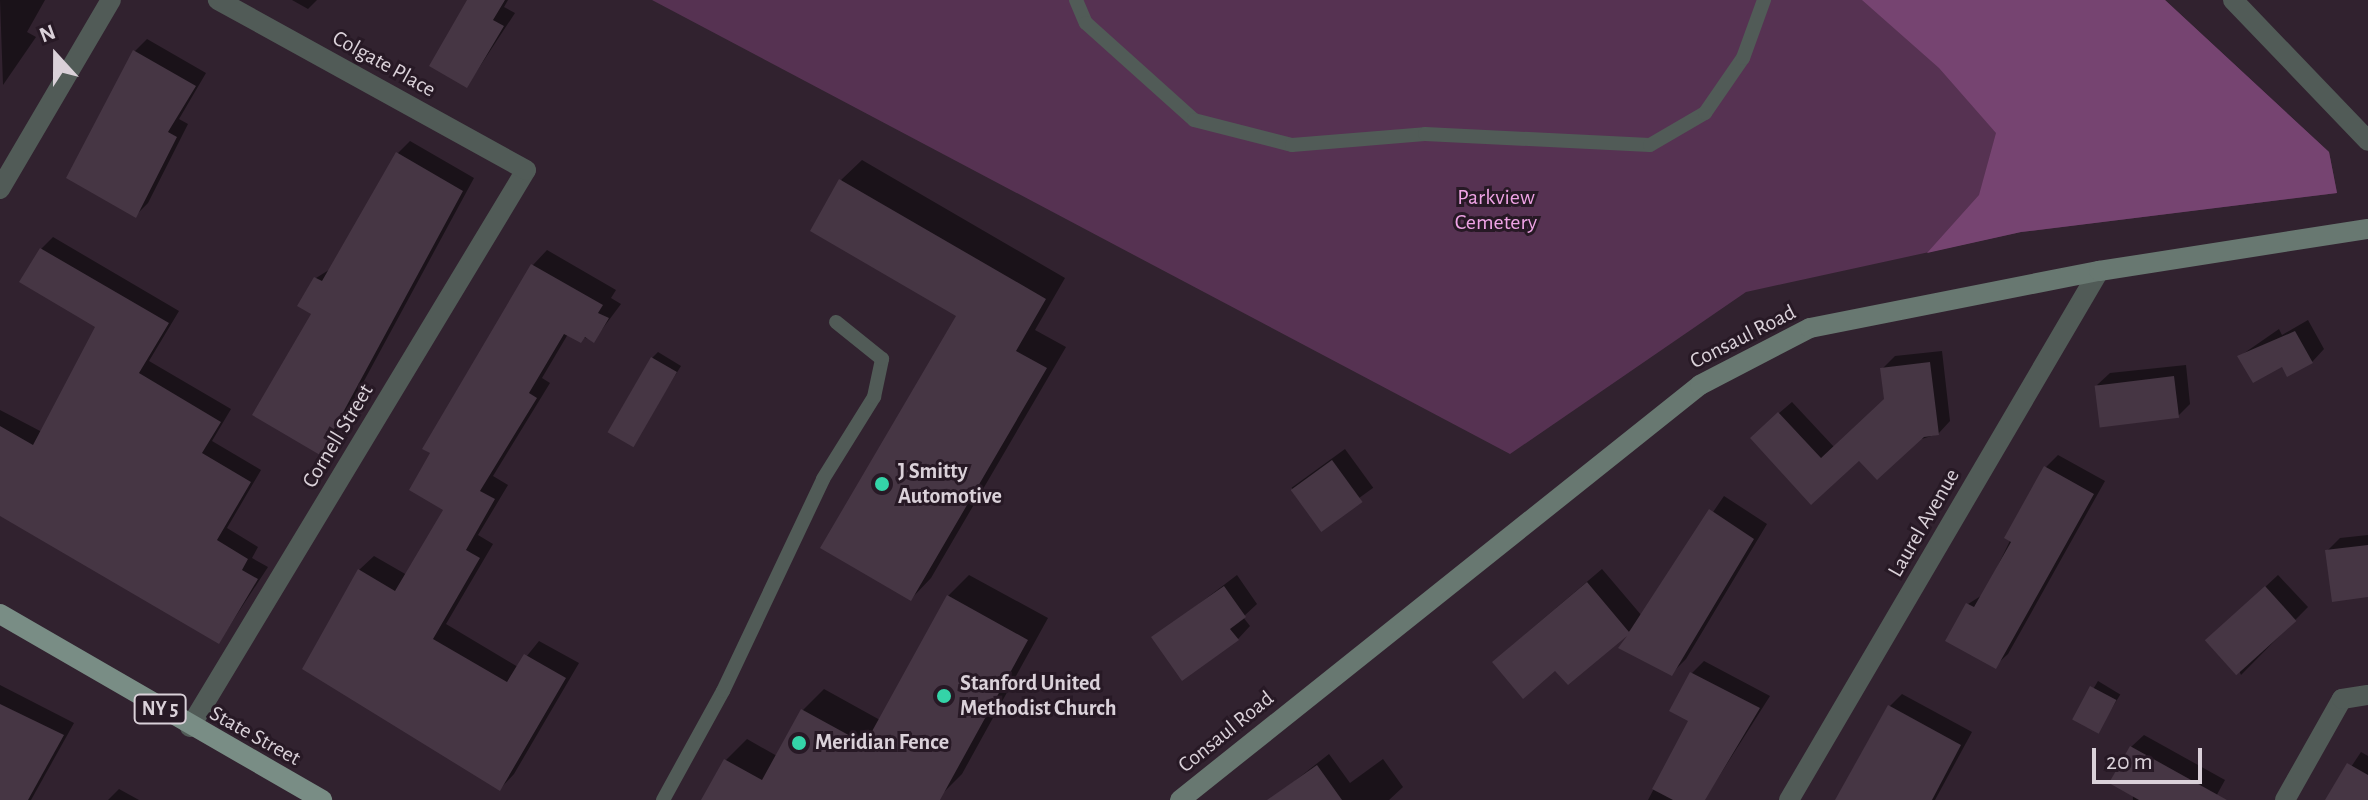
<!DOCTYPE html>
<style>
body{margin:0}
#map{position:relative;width:2368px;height:800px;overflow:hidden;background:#31222f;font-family:"Alegreya Sans",sans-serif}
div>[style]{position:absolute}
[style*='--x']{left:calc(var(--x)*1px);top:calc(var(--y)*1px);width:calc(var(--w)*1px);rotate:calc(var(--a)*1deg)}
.green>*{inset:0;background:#563252}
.forest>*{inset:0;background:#764471}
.shadow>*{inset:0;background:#0007;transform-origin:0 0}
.building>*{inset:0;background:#463644;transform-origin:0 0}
.lane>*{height:14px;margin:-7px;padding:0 7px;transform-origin:7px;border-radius:7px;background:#515b57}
.street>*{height:20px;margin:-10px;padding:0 10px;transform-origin:10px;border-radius:10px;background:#515b57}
.secondary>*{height:20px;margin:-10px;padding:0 10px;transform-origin:10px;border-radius:10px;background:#687871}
.primary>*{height:20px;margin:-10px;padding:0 10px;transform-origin:10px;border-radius:10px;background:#798d85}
.dots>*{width:22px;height:22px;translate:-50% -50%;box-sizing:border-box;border:4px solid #271925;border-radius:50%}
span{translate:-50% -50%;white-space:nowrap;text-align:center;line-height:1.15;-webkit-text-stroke:6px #271925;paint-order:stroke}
.shield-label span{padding:2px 6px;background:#271925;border:2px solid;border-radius:6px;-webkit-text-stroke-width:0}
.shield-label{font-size:20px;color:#dad1d9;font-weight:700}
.street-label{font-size:22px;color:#dad1d9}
.park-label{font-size:22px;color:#efa3e5}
.poi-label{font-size:22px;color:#dad1d9;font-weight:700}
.left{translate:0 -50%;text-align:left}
.north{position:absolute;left:16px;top:16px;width:80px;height:80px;-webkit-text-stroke:6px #271925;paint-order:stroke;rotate:339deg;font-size:22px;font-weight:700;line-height:32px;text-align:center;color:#dad1d9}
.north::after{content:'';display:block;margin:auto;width:28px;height:36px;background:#dad1d9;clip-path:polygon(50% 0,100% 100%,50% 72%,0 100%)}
.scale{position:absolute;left:2092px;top:748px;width:110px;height:36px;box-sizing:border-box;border:4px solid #dad1d9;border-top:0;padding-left:10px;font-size:24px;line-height:28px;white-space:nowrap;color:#dad1d9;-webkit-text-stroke:6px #271925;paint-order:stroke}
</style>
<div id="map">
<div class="green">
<i style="clip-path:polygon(652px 0,2165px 0,2329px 152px,2337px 193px,2021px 232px,1746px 292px,1510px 454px)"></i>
</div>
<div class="forest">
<i style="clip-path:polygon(1862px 0,2165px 0,2329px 152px,2337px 193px,2021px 232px,1927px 253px,1979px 195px,1996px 133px,1939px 68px)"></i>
</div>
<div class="shadow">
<i style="clip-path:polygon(0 0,45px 0,27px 32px,36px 37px,3px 85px)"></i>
<i style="clip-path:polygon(292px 0,317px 0,308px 9px)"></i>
<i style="clip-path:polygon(470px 0,508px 0,504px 7px,515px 13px,467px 86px)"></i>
<i style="clip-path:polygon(147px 39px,206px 73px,179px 119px,188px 124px,148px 203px,135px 216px,69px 177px,135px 51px)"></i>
<i style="clip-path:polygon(410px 141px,474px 178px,332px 440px,320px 452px,314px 313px,300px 305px,316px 278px,332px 268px,398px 153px)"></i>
<i style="clip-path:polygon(862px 160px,1065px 278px,1035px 330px,1066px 347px,931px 578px,911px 599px,959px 315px,841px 180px)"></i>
<i style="clip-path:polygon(53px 237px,179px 311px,149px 361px,231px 409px,212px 441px,261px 470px,227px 528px,258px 547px,252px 558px,268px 567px,219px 642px,0 515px,0 410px,42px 432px,98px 326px,41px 249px)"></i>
<i style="clip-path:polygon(547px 250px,616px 290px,611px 298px,621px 304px,594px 340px,568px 334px,542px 378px,550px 383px,493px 476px,508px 485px,478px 535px,493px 544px,446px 624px,518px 667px,539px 641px,579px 663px,514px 774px,500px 789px,359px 570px,374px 556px,407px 575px,446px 509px,433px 453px,425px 448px,533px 265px)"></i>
<i style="clip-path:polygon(2308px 320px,2324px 349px,2312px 362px,2282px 364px,2240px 356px,2279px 329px,2282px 335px)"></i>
<i style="clip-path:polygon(1942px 351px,1950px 421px,1938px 434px,1859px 458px,1811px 502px,1765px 425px,1792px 402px,1834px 447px,1886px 399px,1882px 369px,1895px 356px)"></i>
<i style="clip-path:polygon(658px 352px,681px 366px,632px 444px,652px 358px)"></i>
<i style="clip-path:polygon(2186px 365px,2190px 404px,2178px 416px,2097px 385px,2110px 373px)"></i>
<i style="left:1345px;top:449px;width:48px;height:66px;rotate:54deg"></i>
<i style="clip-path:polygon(2058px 455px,2105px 481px,2008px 654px,1995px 666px,1968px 604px,1984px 594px,2046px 467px)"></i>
<i style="clip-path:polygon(1724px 496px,1767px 524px,1686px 659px,1671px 674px,1633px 628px,1568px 683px,1556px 668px,1509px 648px,1602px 569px,1642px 616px)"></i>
<i style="clip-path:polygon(2368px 535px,2368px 595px,2327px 551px,2340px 538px)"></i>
<i style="clip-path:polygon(969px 575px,1048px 618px,962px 774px,941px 795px,933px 800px,704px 800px,726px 760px,747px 739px,777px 756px,803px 710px,824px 689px,880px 720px,948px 596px)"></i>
<i style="clip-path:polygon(1237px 575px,1257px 604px,1243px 617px,1250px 626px,1238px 639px,1154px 638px)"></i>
<i style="clip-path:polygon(2278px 575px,2308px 607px,2241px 675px,2221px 628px)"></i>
<i style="clip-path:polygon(1704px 661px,1770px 696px,1704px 800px,1648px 800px,1690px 720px,1692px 673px)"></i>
<i style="left:2098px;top:681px;width:26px;height:44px;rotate:31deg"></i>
<i style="clip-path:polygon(0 685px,74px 723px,31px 800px,0 800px)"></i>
<i style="clip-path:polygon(1902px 694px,1972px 732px,1935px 800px,1837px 800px,1890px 706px)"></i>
<i style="clip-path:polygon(2144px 735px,2225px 780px,2214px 800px,2133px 800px,2131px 747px)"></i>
<i style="clip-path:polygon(2361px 752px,2368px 756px,2368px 800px,2329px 800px)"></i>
<i style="clip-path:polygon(1329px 754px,1350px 783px,1383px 759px,1403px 787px,1389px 800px,1288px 800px,1282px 791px)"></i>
<i style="clip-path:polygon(119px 789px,139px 800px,108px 800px)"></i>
</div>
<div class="building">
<i style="clip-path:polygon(467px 0,505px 0,493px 20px,504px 26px,467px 88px,429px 66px)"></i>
<i style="clip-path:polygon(133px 50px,196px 86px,168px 132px,177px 137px,136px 218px,66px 178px)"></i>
<i style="clip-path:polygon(396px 152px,463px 191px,320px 455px,252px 415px,311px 314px,297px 306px,314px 277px,322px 281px)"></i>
<i style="clip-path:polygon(839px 179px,1046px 299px,1016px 351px,1047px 368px,911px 601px,820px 548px,956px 316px,810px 231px)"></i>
<i style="clip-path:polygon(40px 248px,169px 323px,139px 373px,221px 422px,202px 453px,251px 482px,217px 540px,248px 559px,242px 570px,258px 579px,219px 644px,0 516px,0 426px,33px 445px,95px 327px,19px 282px)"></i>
<i style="clip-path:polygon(531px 264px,603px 305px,598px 313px,609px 318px,594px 343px,585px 337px,581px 343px,564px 334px,529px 393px,537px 398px,480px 491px,495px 499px,466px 550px,480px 558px,433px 639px,507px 682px,524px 654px,566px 678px,500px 791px,302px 669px,358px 569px,395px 591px,443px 510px,409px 490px,430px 453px,422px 449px)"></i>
<i style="clip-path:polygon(2295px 331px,2313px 363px,2287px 377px,2282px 367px,2253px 383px,2237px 356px)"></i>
<i style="left:651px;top:357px;width:30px;height:87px;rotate:30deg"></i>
<i style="clip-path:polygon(1930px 362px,1939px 435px,1924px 437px,1877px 480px,1859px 461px,1811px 505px,1750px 438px,1778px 412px,1821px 458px,1884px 399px,1880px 368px)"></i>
<i style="left:2174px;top:376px;width:42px;height:80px;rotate:83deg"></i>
<i style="left:1332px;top:460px;width:52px;height:51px;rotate:54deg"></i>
<i style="clip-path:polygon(2044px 466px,2094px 494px,1996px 669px,1945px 641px,1966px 603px,1974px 607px,2011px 542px,2004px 538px)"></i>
<i style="clip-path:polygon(1709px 509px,1754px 539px,1672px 676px,1618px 648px,1627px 636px,1568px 685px,1555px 671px,1523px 699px,1492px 662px,1587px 582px,1629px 632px)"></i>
<i style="clip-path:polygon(2368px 545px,2368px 597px,2332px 602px,2325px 550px)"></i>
<i style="clip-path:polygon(1224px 586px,1246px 617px,1230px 629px,1239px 640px,1182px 681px,1151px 637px)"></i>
<i style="left:2265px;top:586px;width:47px;height:81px;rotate:48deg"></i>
<i style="clip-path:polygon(947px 595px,1028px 640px,940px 800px,701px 800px,724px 759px,762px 780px,801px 709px,865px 744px)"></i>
<i style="clip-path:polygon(1690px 672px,1760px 708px,1705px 800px,1673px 800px,1652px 789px,1688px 721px,1669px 711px)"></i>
<i style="left:2090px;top:686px;width:30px;height:38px;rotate:28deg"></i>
<i style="clip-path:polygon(0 704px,64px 735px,28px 800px,0 800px)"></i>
<i style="clip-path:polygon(1888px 705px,1961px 745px,1932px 800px,1835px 800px)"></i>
<i style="clip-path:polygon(2130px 746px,2227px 800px,2139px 800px,2109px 783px)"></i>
<i style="clip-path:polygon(2347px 763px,2368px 775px,2368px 800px,2325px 800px)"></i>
<i style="clip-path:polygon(1317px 765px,1342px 800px,1267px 800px)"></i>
</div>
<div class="lane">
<i style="--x:1076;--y:0;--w:25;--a:67"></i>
<i style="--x:1086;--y:23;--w:145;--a:41.9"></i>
<i style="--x:1194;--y:120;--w:101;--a:14.3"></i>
<i style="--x:1292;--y:145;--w:133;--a:-4.7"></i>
<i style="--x:1425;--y:134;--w:225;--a:2.8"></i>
<i style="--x:1650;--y:145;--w:64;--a:-30.2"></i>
<i style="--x:1705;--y:113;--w:67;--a:-55.4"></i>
<i style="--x:1743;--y:58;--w:62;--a:-70.1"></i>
<i style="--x:663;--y:800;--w:124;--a:-61.2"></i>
<i style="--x:723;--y:691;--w:234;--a:-64.7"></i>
<i style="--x:823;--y:479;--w:97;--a:-58.1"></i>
<i style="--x:874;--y:397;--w:39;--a:-78"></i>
<i style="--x:882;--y:359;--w:59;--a:-141.2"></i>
</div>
<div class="street">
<i style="--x:2233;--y:0;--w:195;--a:46.2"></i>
<i style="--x:0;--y:189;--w:219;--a:-59.6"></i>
<i style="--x:190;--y:727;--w:650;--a:-58.9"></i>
<i style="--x:526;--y:170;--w:352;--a:-151.1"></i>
<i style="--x:1789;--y:800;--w:613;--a:-59.63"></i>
<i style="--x:2285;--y:800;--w:116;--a:-60.6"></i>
<i style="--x:2342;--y:699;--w:26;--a:-9"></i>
</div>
<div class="secondary">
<i style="--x:1180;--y:800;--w:665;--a:-38.59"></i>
<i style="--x:1700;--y:385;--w:124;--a:-27.4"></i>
<i style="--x:1810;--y:328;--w:295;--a:-11.2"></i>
<i style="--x:2099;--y:271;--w:272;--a:-8.9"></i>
</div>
<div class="primary">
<i style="--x:0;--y:614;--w:372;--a:30"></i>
</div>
<div class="dots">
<i style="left:882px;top:484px;background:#34d4a8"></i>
<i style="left:944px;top:696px;background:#34d4a8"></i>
<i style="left:799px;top:743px;background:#34d4a8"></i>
</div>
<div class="shield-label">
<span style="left:160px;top:709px">NY 5</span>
</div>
<div class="street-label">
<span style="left:384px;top:64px;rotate:29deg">Colgate Place</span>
<span style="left:1743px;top:337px;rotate:-27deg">Consaul Road</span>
<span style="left:338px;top:436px;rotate:-59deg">Cornell Street</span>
<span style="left:1924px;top:523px;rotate:-60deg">Laurel Avenue</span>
<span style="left:1226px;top:732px;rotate:-39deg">Consaul Road</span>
<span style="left:255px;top:736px;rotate:29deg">State Street</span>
</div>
<div class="park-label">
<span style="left:1496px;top:210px">Parkview<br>Cemetery</span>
</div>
<div class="poi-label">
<span class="left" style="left:898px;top:484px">J Smitty<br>Automotive</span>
<span class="left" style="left:960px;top:696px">Stanford United<br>Methodist Church</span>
<span class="left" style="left:815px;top:743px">Meridian Fence</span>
</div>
<div class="north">N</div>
<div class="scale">20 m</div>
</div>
